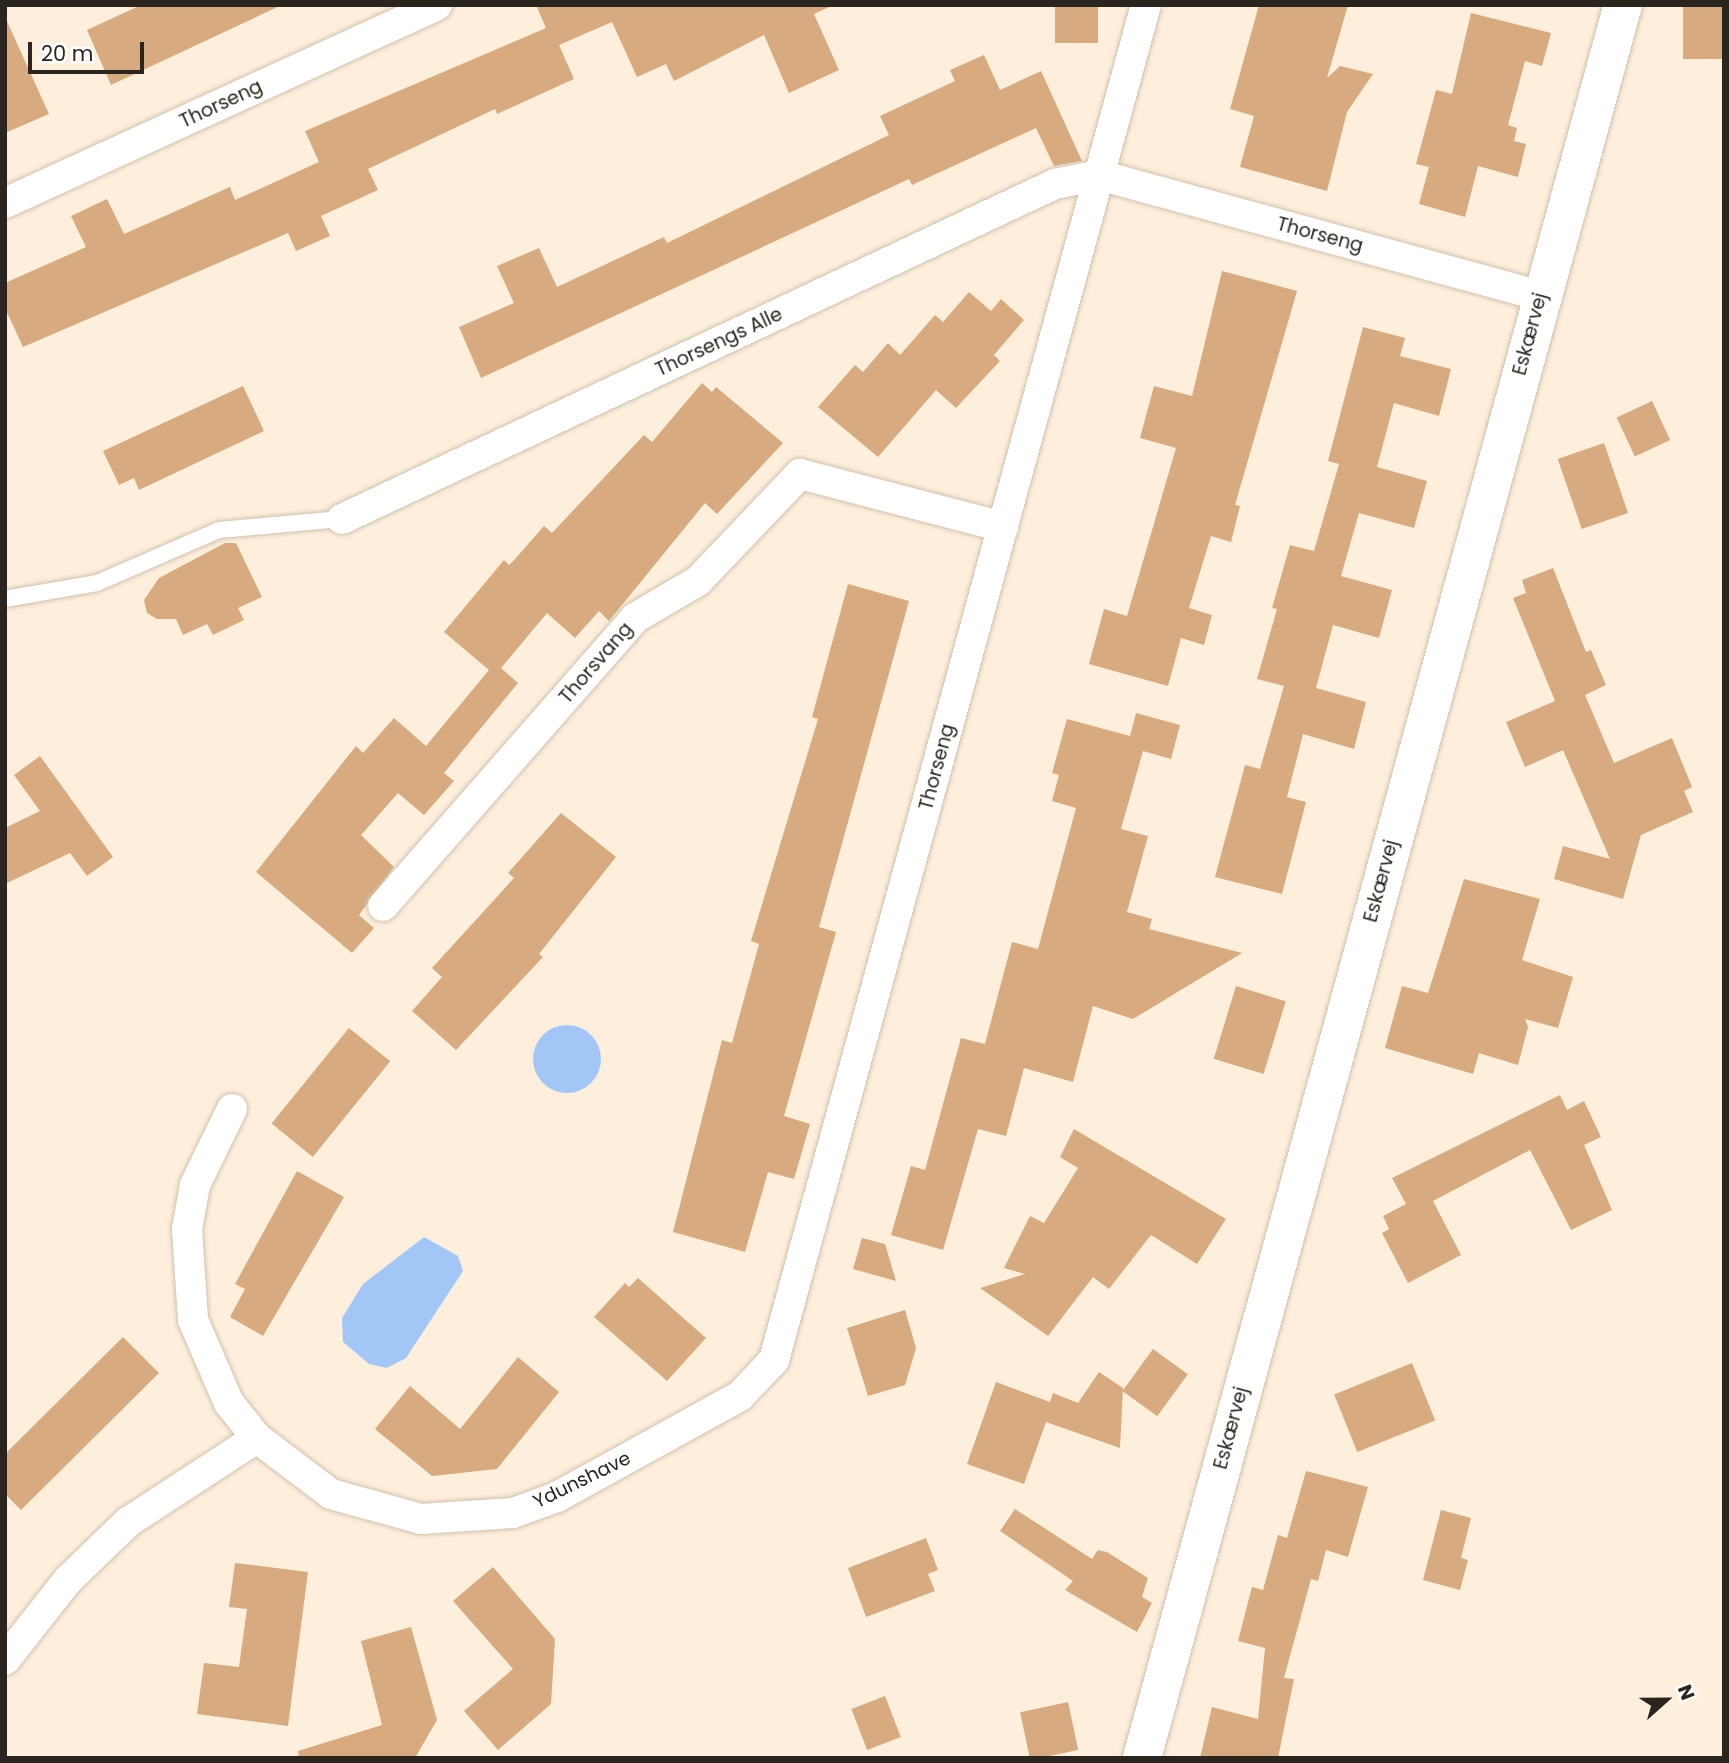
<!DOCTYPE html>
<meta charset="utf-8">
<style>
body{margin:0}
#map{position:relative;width:1729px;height:1763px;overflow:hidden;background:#feefdc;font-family:Poppins,sans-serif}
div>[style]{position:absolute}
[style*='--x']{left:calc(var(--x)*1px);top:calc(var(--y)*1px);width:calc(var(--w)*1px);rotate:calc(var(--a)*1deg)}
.water>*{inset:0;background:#a2c7f6}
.round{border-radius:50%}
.building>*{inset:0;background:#d7aa7f;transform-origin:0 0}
.roads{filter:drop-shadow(0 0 2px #d1c2af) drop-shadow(0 0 2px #d1c2af)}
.service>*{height:16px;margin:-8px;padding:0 8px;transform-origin:8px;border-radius:8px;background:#fff}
.minor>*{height:30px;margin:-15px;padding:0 15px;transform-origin:15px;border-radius:15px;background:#fff}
.tertiary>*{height:38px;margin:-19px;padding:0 19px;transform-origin:19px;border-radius:19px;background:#fff}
span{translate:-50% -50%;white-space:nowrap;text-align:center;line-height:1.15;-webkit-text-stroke:6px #fff;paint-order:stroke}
.street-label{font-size:19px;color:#2a251e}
.frame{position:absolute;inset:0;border:7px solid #2a251e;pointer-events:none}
.north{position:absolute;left:1631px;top:1665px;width:70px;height:70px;-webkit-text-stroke:5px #fff;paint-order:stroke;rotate:69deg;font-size:19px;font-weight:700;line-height:28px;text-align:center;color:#2a251e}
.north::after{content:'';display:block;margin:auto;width:24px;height:32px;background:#2a251e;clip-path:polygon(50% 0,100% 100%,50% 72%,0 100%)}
.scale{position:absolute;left:28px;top:42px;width:116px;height:32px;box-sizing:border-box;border:4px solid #2a251e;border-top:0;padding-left:9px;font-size:21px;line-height:24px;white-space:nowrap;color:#2a251e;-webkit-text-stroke:5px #fff;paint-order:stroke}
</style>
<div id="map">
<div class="water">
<i class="round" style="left:533px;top:1025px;width:68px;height:68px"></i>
<i style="clip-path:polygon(424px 1237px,458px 1256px,463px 1271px,406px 1358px,387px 1368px,369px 1364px,343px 1342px,342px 1318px,363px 1284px)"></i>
</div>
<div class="building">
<i style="clip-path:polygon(141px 5px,282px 5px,111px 85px,87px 30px)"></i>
<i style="clip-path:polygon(536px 5px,834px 5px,814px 14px,839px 70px,789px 93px,764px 35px,674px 81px,666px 64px,637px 77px,612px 22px,559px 45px,574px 79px,497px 114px,495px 109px,368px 169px,378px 190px,321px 216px,330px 236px,296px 251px,288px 233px,23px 347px,5px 308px,5px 283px,86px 247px,71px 216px,107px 199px,124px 234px,230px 187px,235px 200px,319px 162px,305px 131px,546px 28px)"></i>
<i style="left:1055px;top:5px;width:43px;height:38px"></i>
<i style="clip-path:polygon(1259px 5px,1348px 5px,1327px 78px,1340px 66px,1373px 74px,1347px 112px,1327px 191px,1240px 167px,1254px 116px,1230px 109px)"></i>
<i style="left:1683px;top:5px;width:41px;height:54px"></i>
<i style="clip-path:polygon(1471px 13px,1551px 33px,1542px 66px,1525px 61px,1508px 125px,1517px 128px,1514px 141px,1526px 144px,1518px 177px,1478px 166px,1465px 217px,1419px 204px,1429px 167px,1416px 164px,1436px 90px,1452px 94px)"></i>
<i style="clip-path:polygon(5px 17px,49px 114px,5px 133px)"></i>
<i style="clip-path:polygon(984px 55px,1000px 90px,1041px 71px,1082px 161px,1054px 166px,1036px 128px,912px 185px,909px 179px,481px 378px,459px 327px,514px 303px,497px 266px,539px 248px,557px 287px,664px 237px,667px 243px,889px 135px,880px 116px,955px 81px,950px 70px)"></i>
<i style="clip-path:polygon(1222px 271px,1297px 291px,1235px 505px,1240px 506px,1231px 542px,1211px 536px,1189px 608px,1212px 615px,1204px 645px,1181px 638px,1168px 686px,1089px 664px,1104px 609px,1127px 616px,1176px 448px,1140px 438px,1154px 386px,1192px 396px)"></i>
<i style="clip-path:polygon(969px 292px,991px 311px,1001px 299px,1024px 320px,994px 355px,1000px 361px,956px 408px,936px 390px,878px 457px,818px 407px,855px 365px,863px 372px,888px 343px,900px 355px,935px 315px,943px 322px)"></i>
<i style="clip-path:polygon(1363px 327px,1405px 338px,1400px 356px,1451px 369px,1439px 416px,1394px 403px,1377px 467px,1427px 481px,1414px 528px,1359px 513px,1341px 576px,1392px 590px,1379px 638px,1333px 625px,1316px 688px,1366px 702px,1354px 749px,1303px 734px,1287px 797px,1306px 802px,1282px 894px,1215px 877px,1245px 765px,1260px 769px,1284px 686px,1257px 679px,1277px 609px,1272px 608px,1290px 545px,1314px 551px,1339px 464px,1328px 461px)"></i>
<i style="clip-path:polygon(702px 383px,712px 392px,716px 387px,783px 443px,717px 514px,705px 503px,609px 621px,599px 611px,575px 638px,547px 613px,501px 668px,518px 683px,444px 773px,454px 781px,424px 815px,398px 793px,361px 835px,394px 867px,359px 915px,374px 928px,352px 953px,256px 872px,356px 746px,363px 753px,394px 718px,426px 746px,489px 670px,444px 632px,504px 560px,509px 565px,515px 559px,544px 526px,552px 533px,644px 435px,652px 442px)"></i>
<i style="clip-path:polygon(243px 386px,264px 431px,139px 490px,134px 478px,119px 485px,103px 451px)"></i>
<i style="left:1652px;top:401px;width:43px;height:39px;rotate:65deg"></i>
<i style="left:1604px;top:443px;width:74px;height:49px;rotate:71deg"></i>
<i style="clip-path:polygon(225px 543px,236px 543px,262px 597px,238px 608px,244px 620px,213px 635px,207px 624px,183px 635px,176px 619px,157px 619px,147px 613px,144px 600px,159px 578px)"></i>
<i style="clip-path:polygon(1553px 568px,1586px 652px,1591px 650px,1606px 685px,1585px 695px,1614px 763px,1672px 738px,1692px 787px,1684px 791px,1693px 812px,1641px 835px,1623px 899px,1554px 879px,1563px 846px,1610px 859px,1563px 750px,1525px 767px,1506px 722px,1555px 701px,1513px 598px,1526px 593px,1522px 580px)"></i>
<i style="clip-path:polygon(848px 584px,909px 601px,819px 927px,836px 932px,784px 1116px,810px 1124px,794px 1179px,768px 1172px,745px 1252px,673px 1232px,722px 1040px,732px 1043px,759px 944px,751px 941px,818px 719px,812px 717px)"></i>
<i style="clip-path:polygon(1136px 713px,1180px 725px,1171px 759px,1143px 751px,1121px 829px,1148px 836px,1127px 912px,1152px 919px,1149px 929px,1242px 953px,1133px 1019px,1093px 1006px,1073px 1082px,1024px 1068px,1006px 1136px,978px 1129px,943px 1250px,891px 1235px,911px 1166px,925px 1170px,961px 1038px,985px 1044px,1012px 942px,1038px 949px,1076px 808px,1052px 801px,1059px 775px,1052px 773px,1067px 719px,1130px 736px)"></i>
<i style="clip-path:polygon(40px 756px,113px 857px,87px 876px,70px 853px,5px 884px,5px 828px,40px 811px,14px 775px)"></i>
<i style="clip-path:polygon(561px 813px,616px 857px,539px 954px,543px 957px,456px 1050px,412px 1011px,442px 977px,432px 968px,514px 878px,508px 873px)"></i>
<i style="clip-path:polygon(1464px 879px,1540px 899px,1522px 960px,1573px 977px,1558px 1028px,1525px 1019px,1528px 1027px,1518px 1065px,1479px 1053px,1473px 1074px,1385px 1048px,1402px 986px,1428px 993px)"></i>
<i style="left:1236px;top:986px;width:52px;height:76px;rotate:17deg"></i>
<i style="left:349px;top:1028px;width:53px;height:123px;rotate:39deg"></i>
<i style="clip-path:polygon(1560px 1095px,1567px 1110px,1584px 1101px,1601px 1137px,1584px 1145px,1612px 1210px,1571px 1230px,1530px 1150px,1433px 1201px,1461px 1255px,1408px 1283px,1382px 1233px,1389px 1229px,1383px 1216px,1406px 1204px,1392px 1178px)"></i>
<i style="clip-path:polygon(1074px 1129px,1226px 1219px,1197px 1264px,1151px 1235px,1109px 1289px,1093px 1277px,1048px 1336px,980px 1288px,1025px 1274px,1004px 1268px,1030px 1216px,1044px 1223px,1078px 1168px,1060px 1157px)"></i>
<i style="clip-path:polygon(297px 1171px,344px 1197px,263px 1336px,230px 1317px,245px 1289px,235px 1284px)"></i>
<i style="clip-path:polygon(862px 1238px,885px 1244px,896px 1281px,853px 1269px)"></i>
<i style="clip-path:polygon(638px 1278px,706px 1338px,667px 1381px,594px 1317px,625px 1283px,629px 1287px)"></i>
<i style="clip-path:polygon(905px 1310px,916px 1348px,905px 1385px,868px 1396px,847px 1328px)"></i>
<i style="clip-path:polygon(123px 1337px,159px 1373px,21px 1510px,5px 1494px,5px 1454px)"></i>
<i style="left:1153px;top:1349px;width:43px;height:52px;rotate:36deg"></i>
<i style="clip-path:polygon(518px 1357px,559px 1392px,497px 1469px,432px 1476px,375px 1429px,410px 1386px,460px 1429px)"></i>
<i style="left:1412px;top:1363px;width:62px;height:84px;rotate:68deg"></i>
<i style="clip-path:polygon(1099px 1372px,1123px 1388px,1120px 1448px,1046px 1422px,1024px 1484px,967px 1464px,996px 1382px,1050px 1402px,1053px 1393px,1078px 1403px)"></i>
<i style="clip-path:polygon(1306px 1471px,1368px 1487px,1348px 1557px,1326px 1550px,1318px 1581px,1311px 1579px,1284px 1678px,1294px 1679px,1278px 1758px,1200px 1758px,1212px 1707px,1258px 1719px,1265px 1648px,1238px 1641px,1252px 1587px,1263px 1590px,1278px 1535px,1287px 1538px)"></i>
<i style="clip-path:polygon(1015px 1509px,1092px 1559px,1098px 1550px,1107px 1552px,1148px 1578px,1142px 1597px,1152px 1603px,1137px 1632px,1065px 1590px,1073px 1581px,1000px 1531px)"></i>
<i style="clip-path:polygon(1441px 1510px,1471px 1518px,1461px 1558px,1468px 1560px,1460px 1590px,1423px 1580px)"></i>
<i style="clip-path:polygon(926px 1538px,938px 1570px,928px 1574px,935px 1591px,866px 1617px,848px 1568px)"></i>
<i style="clip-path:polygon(235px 1563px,308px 1572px,288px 1726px,197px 1714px,204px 1663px,239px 1667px,247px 1609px,229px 1607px)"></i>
<i style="clip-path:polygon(493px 1567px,555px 1639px,551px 1704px,498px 1750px,464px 1711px,513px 1669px,453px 1601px)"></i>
<i style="clip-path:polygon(411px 1627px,437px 1720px,415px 1758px,299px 1758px,298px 1751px,382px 1725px,361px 1641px)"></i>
<i style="left:885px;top:1696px;width:44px;height:36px;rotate:69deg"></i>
<i style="left:1068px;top:1702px;width:49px;height:49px;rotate:78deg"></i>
</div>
<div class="roads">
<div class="service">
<i style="--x:5;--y:599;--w:93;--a:-9.9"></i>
<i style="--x:97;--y:583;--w:133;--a:-23.5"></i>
<i style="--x:219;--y:530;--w:123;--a:-5.1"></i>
</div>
<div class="minor">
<i style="--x:5;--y:203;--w:475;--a:-24.6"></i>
<i style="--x:342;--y:519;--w:788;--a:-25.17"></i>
<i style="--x:1055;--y:184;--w:45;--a:-11.6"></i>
<i style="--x:1099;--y:175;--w:458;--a:15.3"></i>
<i style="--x:383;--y:906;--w:383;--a:-48.8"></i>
<i style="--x:635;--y:618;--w:73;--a:-30.4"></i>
<i style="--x:698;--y:581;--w:148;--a:-46.4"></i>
<i style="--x:800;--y:474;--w:210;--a:14.6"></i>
<i style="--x:232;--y:1109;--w:85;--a:116"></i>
<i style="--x:195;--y:1185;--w:45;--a:100.3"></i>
<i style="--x:187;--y:1229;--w:91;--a:86.2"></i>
<i style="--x:193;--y:1320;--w:90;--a:66.6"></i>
<i style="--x:229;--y:1403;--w:45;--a:51.3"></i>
<i style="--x:257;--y:1438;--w:93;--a:37.1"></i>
<i style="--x:331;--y:1494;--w:93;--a:15.5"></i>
<i style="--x:421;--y:1519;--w:92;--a:-3.7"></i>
<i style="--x:513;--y:1513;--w:47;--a:-20"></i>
<i style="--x:557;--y:1497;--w:209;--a:-28.9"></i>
<i style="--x:740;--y:1396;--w:50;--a:-46.6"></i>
<i style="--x:774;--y:1360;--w:1405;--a:-74.65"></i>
<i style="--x:5;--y:1660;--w:102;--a:-51.8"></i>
<i style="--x:68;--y:1580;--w:83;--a:-44"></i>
<i style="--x:128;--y:1522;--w:154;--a:-33.1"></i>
</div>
<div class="tertiary">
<i style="--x:1142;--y:1758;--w:1818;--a:-74.66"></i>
</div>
</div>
<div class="street-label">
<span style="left:221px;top:104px;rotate:-25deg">Thorseng</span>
<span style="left:1320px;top:235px;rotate:15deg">Thorseng</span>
<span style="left:1530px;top:334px;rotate:-75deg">Eskærvej</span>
<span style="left:719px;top:342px;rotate:-25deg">Thorsengs Alle</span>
<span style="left:596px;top:663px;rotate:-49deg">Thorsvang</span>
<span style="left:937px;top:767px;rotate:-75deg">Thorseng</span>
<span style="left:1381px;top:881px;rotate:-75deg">Eskærvej</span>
<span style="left:1231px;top:1428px;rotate:-75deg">Eskærvej</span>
<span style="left:582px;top:1480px;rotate:-26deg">Ydunshave</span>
</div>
<div class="frame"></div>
<div class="north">N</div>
<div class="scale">20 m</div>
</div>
